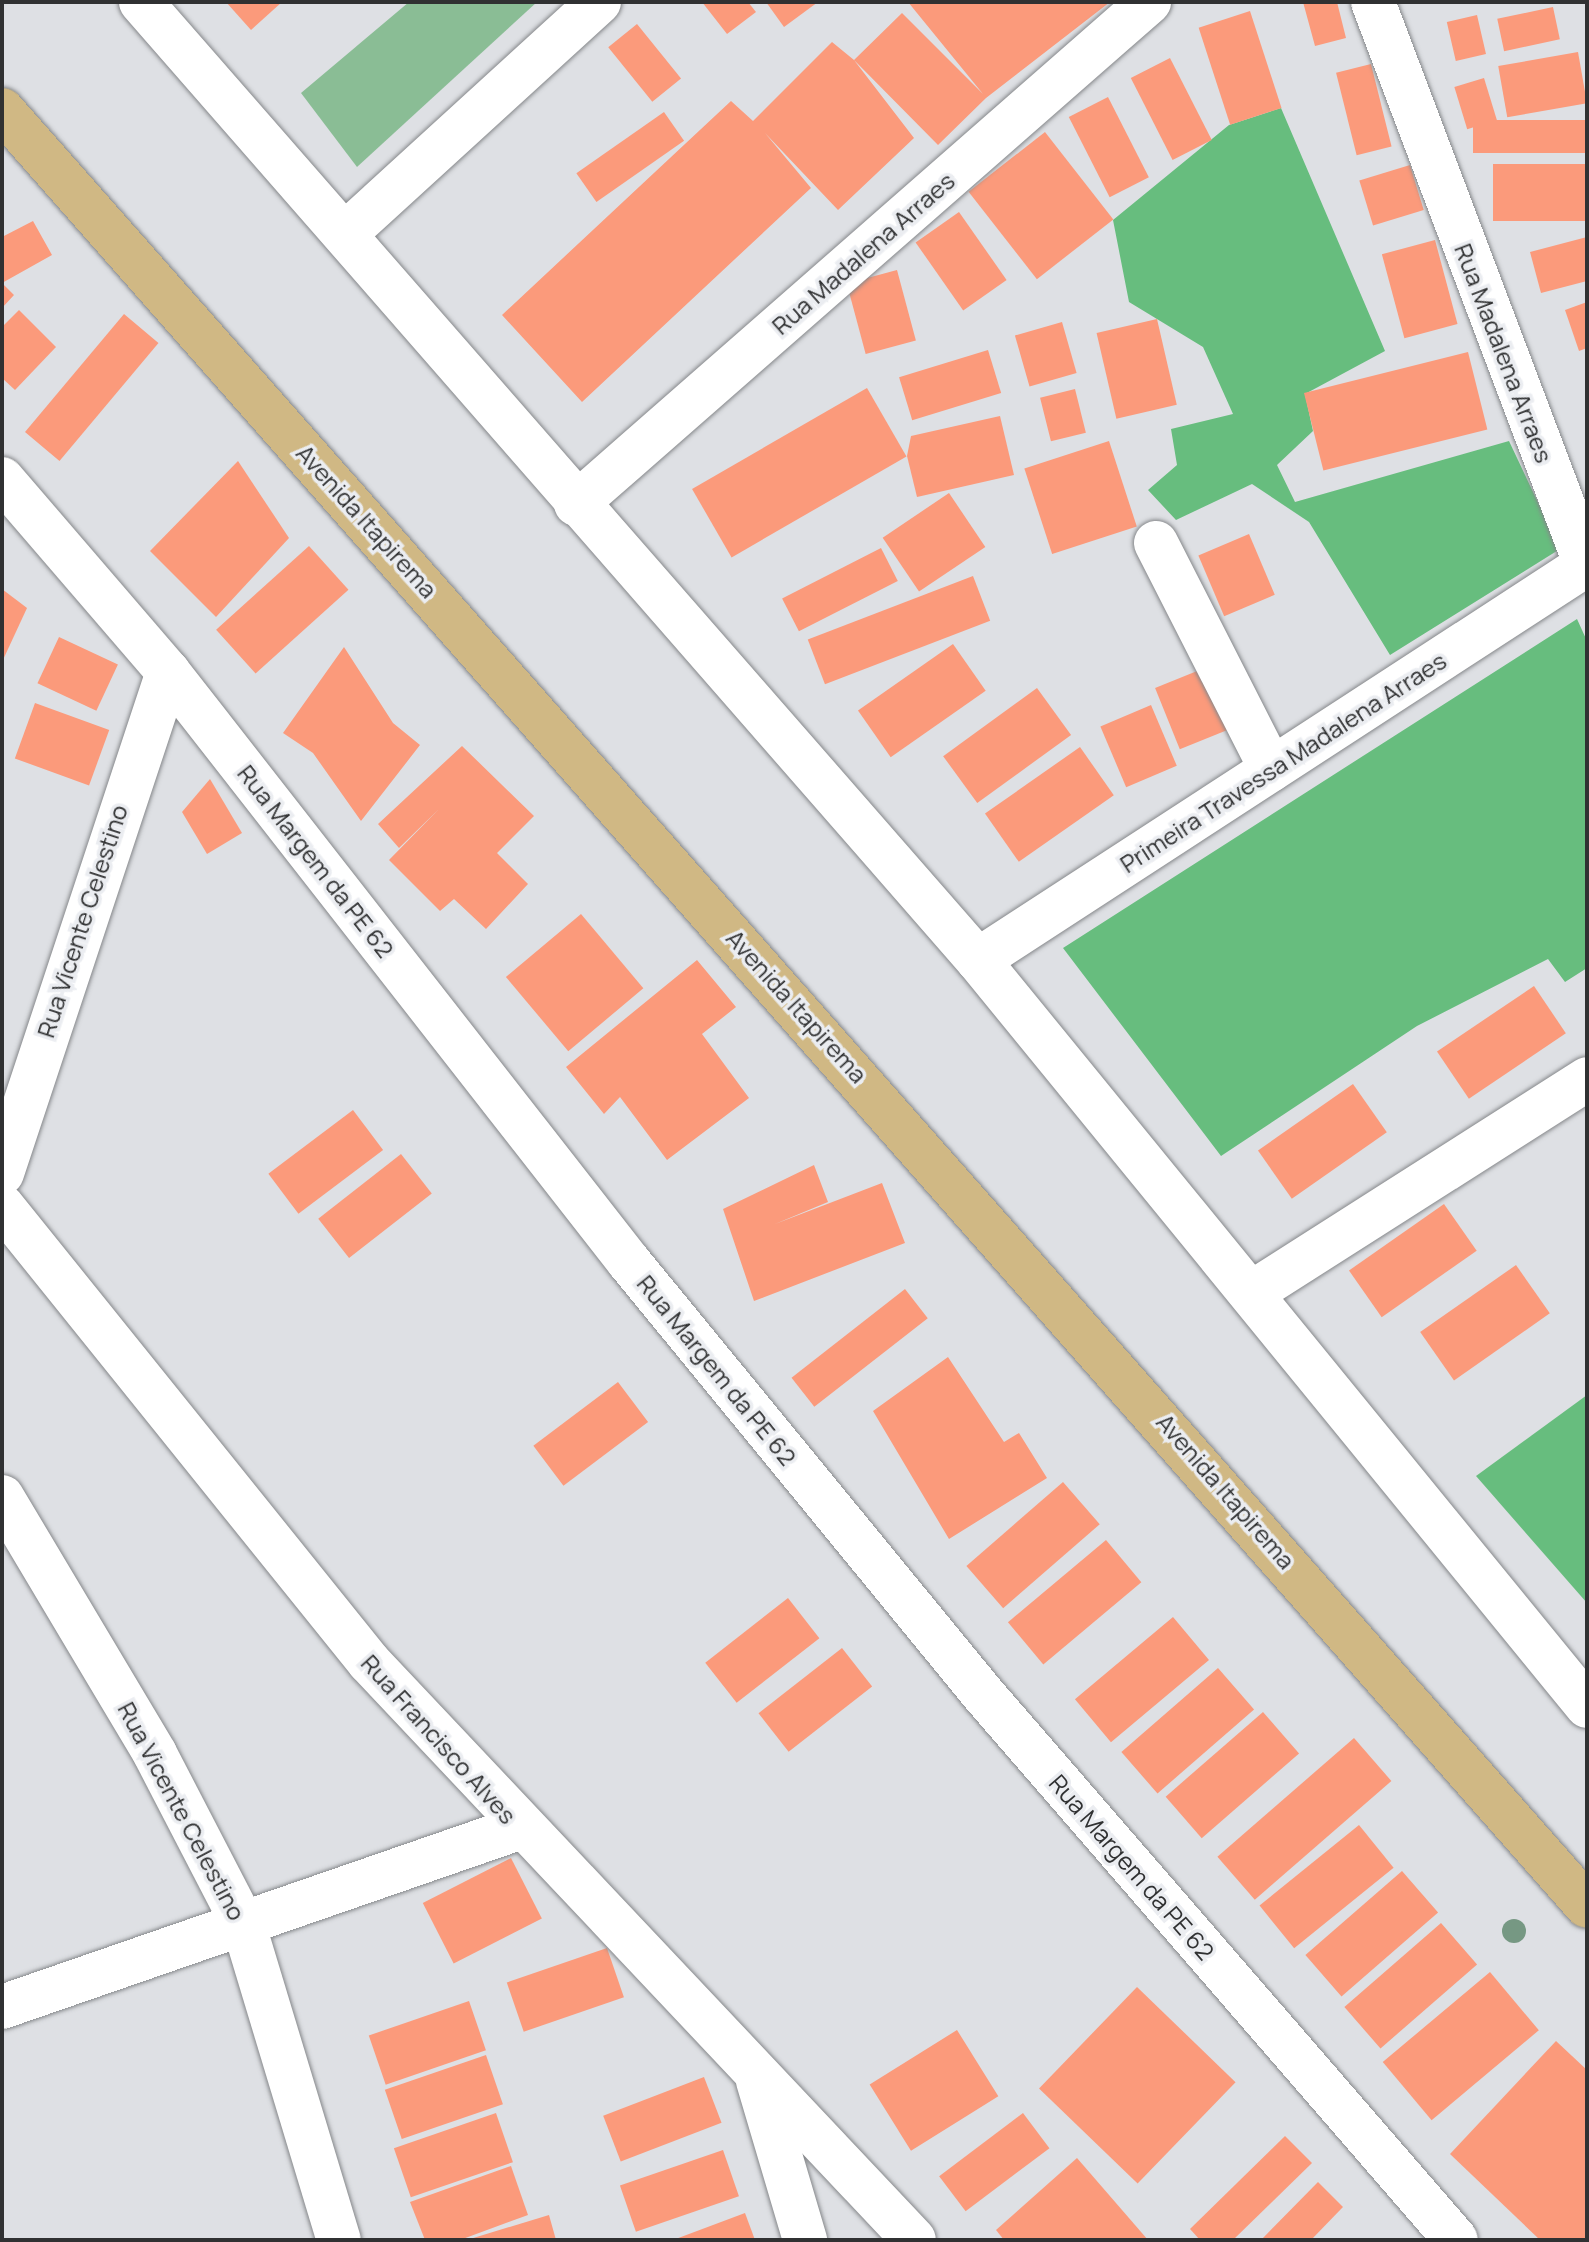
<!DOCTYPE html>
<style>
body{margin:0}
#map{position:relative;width:1589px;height:2242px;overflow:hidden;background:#dee0e4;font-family:Manrope,sans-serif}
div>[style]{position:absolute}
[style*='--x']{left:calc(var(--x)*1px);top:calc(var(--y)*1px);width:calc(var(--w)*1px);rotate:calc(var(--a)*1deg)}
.green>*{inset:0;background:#8abd95}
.forest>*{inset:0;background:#67bd7e}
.building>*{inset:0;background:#fb9a7b;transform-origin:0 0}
.roads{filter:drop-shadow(0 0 2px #85878a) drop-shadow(0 0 2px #85878a)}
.minor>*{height:44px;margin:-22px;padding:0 22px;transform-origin:22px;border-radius:22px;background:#fff}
.primary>*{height:44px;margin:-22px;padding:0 22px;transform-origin:22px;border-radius:22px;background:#d0b884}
.trees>*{width:24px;height:24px;margin:-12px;border-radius:50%;background:#769883}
span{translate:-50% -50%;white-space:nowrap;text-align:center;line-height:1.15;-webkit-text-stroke:7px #ebedf1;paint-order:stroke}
.street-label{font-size:24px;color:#303132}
.frame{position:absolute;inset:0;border:4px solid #303132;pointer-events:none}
</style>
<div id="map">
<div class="green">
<i style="clip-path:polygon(409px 2px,537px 2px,357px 167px,301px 93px)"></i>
</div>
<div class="forest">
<i style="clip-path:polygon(1281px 108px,1385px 351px,1305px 394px,1313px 431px,1277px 465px,1295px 502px,1509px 441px,1560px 549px,1390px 655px,1309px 522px,1252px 484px,1176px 520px,1148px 490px,1177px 465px,1171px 429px,1233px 414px,1203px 347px,1129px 302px,1113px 220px,1229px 125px)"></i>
<i style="clip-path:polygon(1577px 619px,1587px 641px,1587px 968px,1565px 982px,1548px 959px,1417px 1026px,1221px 1156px,1063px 948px)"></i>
<i style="clip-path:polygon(1587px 1395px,1587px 1603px,1476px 1476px)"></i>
</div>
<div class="building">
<i style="clip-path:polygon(226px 2px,282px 2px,251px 30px)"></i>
<i style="clip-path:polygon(702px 2px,748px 2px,756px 12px,727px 34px)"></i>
<i style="clip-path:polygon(766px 2px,818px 2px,784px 27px)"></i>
<i style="clip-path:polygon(908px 2px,1110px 2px,986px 98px,938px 145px,854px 60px,914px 138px,838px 210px,765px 133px,811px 188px,582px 402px,502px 315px,731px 101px,753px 121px,832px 42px,854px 60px,902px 13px,983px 94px)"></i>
<i style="clip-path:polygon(1303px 2px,1337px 2px,1346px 38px,1315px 46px)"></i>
<i style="left:1553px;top:7px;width:33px;height:57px;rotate:78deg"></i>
<i style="left:1250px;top:11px;width:102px;height:54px;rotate:72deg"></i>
<i style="left:1477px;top:15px;width:40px;height:31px;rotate:77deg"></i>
<i style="left:637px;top:24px;width:70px;height:37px;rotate:51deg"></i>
<i style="left:1578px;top:52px;width:52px;height:81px;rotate:80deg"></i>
<i style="left:1170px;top:58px;width:92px;height:44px;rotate:63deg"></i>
<i style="left:1371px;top:64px;width:85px;height:36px;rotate:76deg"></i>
<i style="left:1484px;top:78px;width:44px;height:31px;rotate:73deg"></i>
<i style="left:1108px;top:97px;width:90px;height:44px;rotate:63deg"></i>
<i style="left:664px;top:112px;width:35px;height:107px;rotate:55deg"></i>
<i style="left:1587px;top:120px;width:33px;height:114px;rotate:90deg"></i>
<i style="left:1045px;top:132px;width:111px;height:97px;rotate:52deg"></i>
<i style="left:1587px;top:164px;width:57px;height:94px;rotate:90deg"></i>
<i style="left:1410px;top:165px;width:47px;height:53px;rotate:73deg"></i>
<i style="left:959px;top:212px;width:83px;height:53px;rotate:55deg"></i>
<i style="clip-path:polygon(33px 221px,52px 255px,2px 283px,14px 295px,2px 308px,2px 237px)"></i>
<i style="clip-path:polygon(1587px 237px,1587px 281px,1541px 293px,1530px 252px)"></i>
<i style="left:1435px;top:240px;width:87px;height:55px;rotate:75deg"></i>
<i style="left:897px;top:270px;width:73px;height:52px;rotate:75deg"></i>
<i style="clip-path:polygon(1587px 302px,1587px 348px,1579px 351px,1565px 310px)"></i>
<i style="clip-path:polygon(19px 310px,56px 347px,15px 390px,2px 378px,2px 327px)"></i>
<i style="left:124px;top:314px;width:45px;height:154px;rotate:40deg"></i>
<i style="left:1157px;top:319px;width:88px;height:62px;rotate:77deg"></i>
<i style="left:1062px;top:322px;width:53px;height:49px;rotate:74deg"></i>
<i style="left:988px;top:350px;width:45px;height:93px;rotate:73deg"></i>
<i style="left:1468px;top:352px;width:80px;height:169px;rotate:76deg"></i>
<i style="left:867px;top:388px;width:79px;height:202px;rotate:60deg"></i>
<i style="left:1075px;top:389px;width:45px;height:36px;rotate:76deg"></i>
<i style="clip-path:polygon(1000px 416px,1014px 475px,917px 497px,907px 456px,911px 436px)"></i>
<i style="left:1109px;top:441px;width:90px;height:89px;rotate:72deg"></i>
<i style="clip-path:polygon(238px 461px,289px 538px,216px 617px,150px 551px)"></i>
<i style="left:949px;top:493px;width:65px;height:80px;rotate:56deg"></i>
<i style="left:1249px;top:534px;width:66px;height:55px;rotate:67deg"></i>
<i style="left:309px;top:546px;width:59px;height:125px;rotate:48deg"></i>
<i style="left:881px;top:548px;width:37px;height:111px;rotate:63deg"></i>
<i style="left:973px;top:576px;width:48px;height:177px;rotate:69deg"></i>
<i style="clip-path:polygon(2px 589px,27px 608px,2px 662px)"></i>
<i style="left:59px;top:637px;width:65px;height:51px;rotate:25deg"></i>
<i style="left:953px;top:644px;width:57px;height:116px;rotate:55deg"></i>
<i style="clip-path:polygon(344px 647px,393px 723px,420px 745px,361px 821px,313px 753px,283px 733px)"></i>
<i style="left:1207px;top:667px;width:66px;height:56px;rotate:68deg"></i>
<i style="left:1037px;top:688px;width:58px;height:116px;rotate:54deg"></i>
<i style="left:35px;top:703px;width:79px;height:59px;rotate:20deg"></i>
<i style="left:1151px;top:705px;width:66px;height:55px;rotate:67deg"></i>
<i style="clip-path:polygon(462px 746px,534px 816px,497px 853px,528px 884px,486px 929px,454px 899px,440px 911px,389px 860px,439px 809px,399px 848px,378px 824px)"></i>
<i style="left:1080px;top:747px;width:59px;height:116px;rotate:55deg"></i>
<i style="clip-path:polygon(210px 779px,242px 833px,207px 854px,182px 812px)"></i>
<i style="left:581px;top:914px;width:97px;height:98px;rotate:50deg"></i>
<i style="clip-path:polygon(697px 960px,736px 1007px,702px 1034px,749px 1098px,667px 1160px,620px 1097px,604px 1114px,566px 1067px)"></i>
<i style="left:1534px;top:986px;width:57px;height:117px;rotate:56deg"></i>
<i style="left:1353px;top:1084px;width:59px;height:116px;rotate:55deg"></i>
<i style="left:353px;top:1110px;width:50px;height:106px;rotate:53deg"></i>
<i style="left:401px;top:1154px;width:50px;height:105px;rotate:52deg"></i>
<i style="clip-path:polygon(814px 1165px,828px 1202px,775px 1224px,882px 1183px,905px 1243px,754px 1301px,723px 1209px)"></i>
<i style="left:1444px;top:1204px;width:57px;height:116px;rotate:55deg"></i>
<i style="left:1516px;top:1265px;width:59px;height:117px;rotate:55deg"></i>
<i style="left:905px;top:1289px;width:37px;height:144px;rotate:52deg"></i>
<i style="clip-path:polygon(948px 1357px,1004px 1442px,1019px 1433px,1047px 1478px,949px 1539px,873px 1411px)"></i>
<i style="left:618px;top:1382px;width:50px;height:106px;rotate:53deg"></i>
<i style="left:1063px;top:1482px;width:56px;height:128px;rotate:49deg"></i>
<i style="left:1106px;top:1540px;width:55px;height:128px;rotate:50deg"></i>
<i style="left:788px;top:1598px;width:51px;height:105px;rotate:52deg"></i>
<i style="left:1173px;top:1617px;width:56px;height:128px;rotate:50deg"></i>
<i style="left:842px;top:1648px;width:49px;height:106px;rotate:52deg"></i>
<i style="left:1218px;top:1668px;width:55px;height:128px;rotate:49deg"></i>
<i style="left:1263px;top:1712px;width:55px;height:129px;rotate:49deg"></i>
<i style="left:1354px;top:1738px;width:57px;height:181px;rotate:49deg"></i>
<i style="left:1359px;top:1825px;width:55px;height:128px;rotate:51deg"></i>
<i style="left:511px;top:1858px;width:68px;height:99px;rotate:63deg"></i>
<i style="left:1402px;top:1871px;width:55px;height:128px;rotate:49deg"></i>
<i style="left:1441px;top:1923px;width:55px;height:128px;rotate:49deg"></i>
<i style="left:607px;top:1948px;width:52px;height:106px;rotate:71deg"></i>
<i style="left:1490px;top:1972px;width:76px;height:140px;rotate:50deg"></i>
<i style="left:1137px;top:1987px;width:137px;height:141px;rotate:44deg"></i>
<i style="left:469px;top:2001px;width:52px;height:106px;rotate:71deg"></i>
<i style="left:957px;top:2030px;width:78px;height:103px;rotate:58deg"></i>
<i style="clip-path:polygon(1556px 2041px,1587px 2070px,1587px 2240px,1540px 2240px,1450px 2154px)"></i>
<i style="left:486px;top:2055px;width:52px;height:107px;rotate:71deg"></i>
<i style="left:704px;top:2077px;width:49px;height:108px;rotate:69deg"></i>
<i style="left:496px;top:2113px;width:52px;height:108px;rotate:71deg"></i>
<i style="left:1023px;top:2113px;width:44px;height:105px;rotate:53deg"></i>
<i style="clip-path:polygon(1285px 2136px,1312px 2163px,1233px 2240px,1200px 2240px,1190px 2229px)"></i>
<i style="left:723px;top:2150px;width:49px;height:109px;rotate:71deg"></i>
<i style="clip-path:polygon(1077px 2158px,1148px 2240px,1004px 2240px,996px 2230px)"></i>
<i style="clip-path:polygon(511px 2166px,528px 2215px,460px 2240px,425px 2240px,410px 2202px)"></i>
<i style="clip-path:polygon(1318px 2182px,1343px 2207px,1311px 2240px,1261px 2240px)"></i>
<i style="clip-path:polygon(745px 2213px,755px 2240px,673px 2240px)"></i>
<i style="clip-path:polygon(549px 2215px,556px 2240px,470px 2240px,470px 2239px)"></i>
</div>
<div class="roads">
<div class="minor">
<i style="--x:141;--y:2;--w:1272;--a:48.86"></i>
<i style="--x:978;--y:960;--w:963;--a:50.77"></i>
<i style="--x:1373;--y:2;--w:605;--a:69.29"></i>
<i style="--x:345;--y:234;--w:344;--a:-42.4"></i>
<i style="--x:2;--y:479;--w:255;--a:49.3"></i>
<i style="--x:168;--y:672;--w:749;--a:52"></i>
<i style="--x:629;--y:1262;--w:559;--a:50.67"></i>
<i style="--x:983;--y:1694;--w:722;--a:49.1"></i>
<i style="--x:576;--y:504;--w:762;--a:-41.22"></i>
<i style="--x:1156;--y:543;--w:254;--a:63"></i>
<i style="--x:978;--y:960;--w:726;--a:-33.03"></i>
<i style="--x:2;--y:1173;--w:528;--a:-71.67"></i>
<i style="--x:2;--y:1206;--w:585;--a:51.17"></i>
<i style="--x:369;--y:1662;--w:794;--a:46.68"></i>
<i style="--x:1253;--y:1292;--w:396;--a:-32.5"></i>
<i style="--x:2;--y:1497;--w:299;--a:59.2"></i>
<i style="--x:155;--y:1754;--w:194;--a:62.6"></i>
<i style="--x:244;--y:1926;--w:328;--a:73.2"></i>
<i style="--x:2;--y:2007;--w:547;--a:-19.1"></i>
<i style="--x:758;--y:2081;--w:166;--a:73.5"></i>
</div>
<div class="primary">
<i style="--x:2;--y:110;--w:2395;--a:48.57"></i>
</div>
</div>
<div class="trees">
<i style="left:1514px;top:1931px"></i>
</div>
<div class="street-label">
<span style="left:863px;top:253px;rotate:-41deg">Rua Madalena Arraes</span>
<span style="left:1504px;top:353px;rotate:69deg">Rua Madalena Arraes</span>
<span style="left:367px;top:521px;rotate:48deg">Avenida Itapirema</span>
<span style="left:1283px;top:762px;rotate:-33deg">Primeira Travessa Madalena Arraes</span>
<span style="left:316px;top:861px;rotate:52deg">Rua Margem da PE 62</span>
<span style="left:82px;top:921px;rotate:-72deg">Rua Vicente Celestino</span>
<span style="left:797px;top:1006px;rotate:48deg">Avenida Itapirema</span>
<span style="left:717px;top:1370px;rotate:51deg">Rua Margem da PE 62</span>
<span style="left:1226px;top:1491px;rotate:49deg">Avenida Itapirema</span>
<span style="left:439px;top:1739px;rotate:48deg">Rua Francisco Alves</span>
<span style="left:182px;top:1811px;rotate:62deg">Rua Vicente Celestino</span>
<span style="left:1132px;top:1867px;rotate:49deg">Rua Margem da PE 62</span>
</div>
<div class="frame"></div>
</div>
